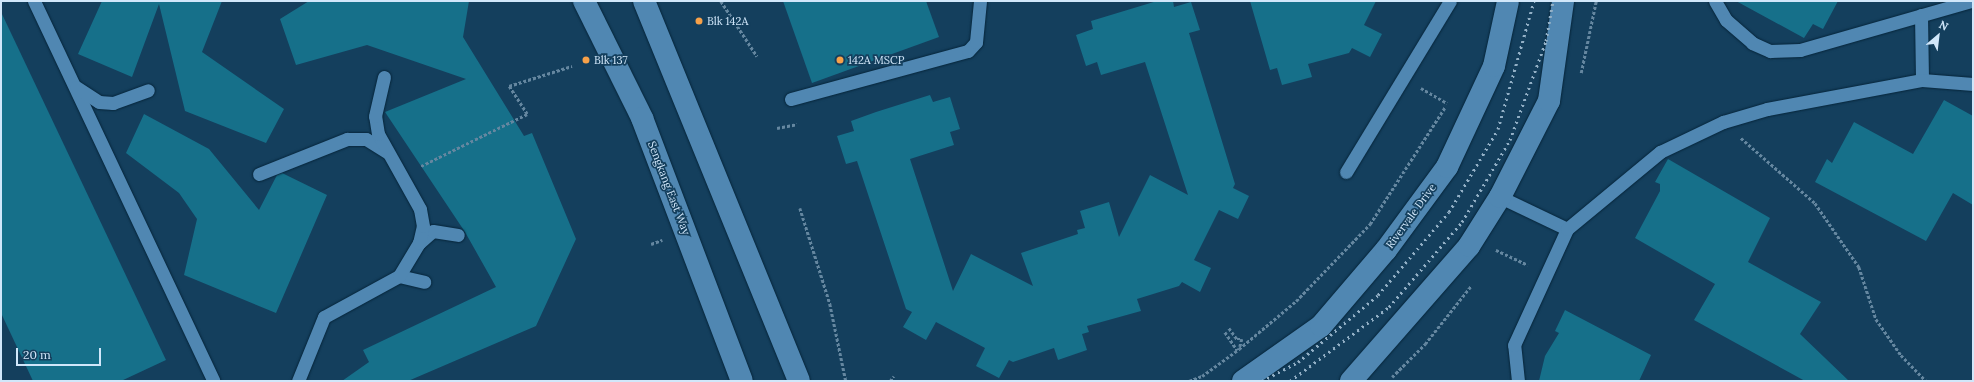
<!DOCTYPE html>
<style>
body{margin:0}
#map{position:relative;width:1974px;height:382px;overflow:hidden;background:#143f5d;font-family:Lora,serif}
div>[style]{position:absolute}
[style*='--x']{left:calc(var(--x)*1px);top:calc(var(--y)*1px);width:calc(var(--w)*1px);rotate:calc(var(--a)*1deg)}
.building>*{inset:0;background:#16708a}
.path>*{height:2.5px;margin-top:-1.25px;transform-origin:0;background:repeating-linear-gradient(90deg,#6587a0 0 3px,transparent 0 5px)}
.roads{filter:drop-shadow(0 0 1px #06253a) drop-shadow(0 0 1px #06253a)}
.service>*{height:13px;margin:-6.5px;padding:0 6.5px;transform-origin:6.5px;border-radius:6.5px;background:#5087b2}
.tertiary>*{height:22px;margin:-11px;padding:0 11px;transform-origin:11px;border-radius:11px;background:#5087b2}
.secondary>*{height:22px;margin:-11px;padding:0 11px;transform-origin:11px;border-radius:11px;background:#5087b2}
.rail>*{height:3px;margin-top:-1.5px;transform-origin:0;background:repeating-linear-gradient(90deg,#93b0c6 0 2px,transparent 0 6px)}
.dots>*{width:11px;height:11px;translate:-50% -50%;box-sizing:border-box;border:2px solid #143f5d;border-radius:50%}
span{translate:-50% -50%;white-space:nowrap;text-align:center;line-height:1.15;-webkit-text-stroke:3.5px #143f5d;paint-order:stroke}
.poi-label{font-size:11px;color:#d1e7fa}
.left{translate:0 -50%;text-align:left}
.street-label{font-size:11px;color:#d1e7fa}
.frame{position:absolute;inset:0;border:2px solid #d1e7fa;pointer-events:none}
.north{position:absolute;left:1918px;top:16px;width:40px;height:40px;-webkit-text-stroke:3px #143f5d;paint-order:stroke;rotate:28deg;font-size:11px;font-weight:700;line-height:16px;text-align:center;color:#d1e7fa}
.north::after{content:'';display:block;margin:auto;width:14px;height:18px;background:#d1e7fa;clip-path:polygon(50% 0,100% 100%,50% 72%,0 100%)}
.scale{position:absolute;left:16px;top:348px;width:85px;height:18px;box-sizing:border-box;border:2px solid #d1e7fa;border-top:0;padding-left:5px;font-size:12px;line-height:14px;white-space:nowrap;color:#d1e7fa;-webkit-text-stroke:3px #143f5d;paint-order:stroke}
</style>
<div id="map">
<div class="building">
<i style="clip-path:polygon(102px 1px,222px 1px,202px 52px,284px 109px,266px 143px,185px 111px,159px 4px,132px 77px,78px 54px)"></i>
<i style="clip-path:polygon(309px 1px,469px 1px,463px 37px,524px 136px,532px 133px,576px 239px,536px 326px,408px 381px,342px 381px,369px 362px,363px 350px,496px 287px,465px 232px,385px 112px,466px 79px,367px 45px,296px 65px,280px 19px)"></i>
<i style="clip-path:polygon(783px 1px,926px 1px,939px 37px,812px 83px)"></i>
<i style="clip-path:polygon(1157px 1px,1173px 1px,1174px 7px,1191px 2px,1200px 30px,1189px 33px,1235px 184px,1233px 188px,1249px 196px,1238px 219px,1219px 210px,1194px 260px,1211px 268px,1200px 292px,1182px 282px,1179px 286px,1137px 299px,1141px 311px,1087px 326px,1089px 332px,1082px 334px,1087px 350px,1058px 360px,1054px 348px,1013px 362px,1009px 360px,999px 378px,976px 366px,985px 348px,936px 322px,926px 340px,903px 327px,912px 312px,906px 309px,857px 161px,846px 164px,837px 136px,854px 131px,851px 121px,876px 112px,930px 95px,933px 102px,950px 97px,960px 129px,950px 132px,954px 145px,910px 159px,953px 291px,971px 254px,1033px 286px,1021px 253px,1078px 234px,1077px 230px,1085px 228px,1080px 211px,1109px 202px,1119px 237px,1150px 175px,1188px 195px,1145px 62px,1101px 75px,1097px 62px,1086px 66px,1076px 35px,1093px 29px,1091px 21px)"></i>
<i style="clip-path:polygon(1250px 1px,1376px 1px,1364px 25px,1382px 34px,1370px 57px,1352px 48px,1349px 53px,1308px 64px,1312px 77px,1282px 85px,1277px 68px,1270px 70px)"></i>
<i style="clip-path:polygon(1736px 1px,1838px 1px,1823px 29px,1813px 24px,1804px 38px)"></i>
<i style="clip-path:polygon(1px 12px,166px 360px,121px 381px,33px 381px,1px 313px)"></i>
<i style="clip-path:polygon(1944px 100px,1973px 116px,1973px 205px,1953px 193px,1926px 241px,1815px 182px,1827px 159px,1832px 163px,1854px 122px,1913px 154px)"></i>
<i style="clip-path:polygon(144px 114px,209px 149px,259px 210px,277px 175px,282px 173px,327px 195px,276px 313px,184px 275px,197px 219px,179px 193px,126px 153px)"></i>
<i style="clip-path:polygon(1668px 159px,1770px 218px,1748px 262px,1821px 302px,1800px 334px,1849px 381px,1805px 381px,1694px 320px,1715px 284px,1635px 238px,1660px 191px,1660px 184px,1655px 182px)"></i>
<i style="clip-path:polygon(1565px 310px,1651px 355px,1639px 381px,1539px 381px,1545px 356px,1559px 333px,1555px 331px)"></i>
</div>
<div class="path">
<i style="--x:721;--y:1;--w:66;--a:56.8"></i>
<i style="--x:1581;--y:73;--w:74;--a:-78.2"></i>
<i style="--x:1421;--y:88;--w:30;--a:30"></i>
<i style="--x:777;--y:128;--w:20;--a:-11"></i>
<i style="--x:1741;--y:138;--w:98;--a:41.3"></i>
<i style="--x:1815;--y:203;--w:78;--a:55.5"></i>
<i style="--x:1859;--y:267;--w:55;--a:71.9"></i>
<i style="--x:1876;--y:319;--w:44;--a:55.2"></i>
<i style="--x:1901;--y:355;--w:36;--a:46"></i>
<i style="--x:421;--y:166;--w:118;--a:-26.1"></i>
<i style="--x:527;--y:114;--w:33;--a:-123"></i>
<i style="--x:509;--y:86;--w:66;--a:-17.6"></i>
<i style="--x:800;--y:208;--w:101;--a:72.6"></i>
<i style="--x:830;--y:304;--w:79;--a:78.3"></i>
<i style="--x:651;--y:244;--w:12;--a:-20"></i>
<i style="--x:1496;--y:250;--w:35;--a:25"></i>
<i style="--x:1229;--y:328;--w:14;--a:54"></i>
<i style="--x:1237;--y:339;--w:5;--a:0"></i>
<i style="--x:1242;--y:339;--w:8;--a:104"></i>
<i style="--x:1225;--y:332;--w:22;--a:56"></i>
<i style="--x:1392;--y:377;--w:47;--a:-45"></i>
<i style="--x:1425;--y:344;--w:74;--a:-51.6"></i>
<i style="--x:890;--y:381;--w:6;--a:-51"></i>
<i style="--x:1189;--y:381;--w:14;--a:-21"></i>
<i style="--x:1202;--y:376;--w:46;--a:-36.1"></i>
<i style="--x:1239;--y:349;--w:75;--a:-40.1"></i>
<i style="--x:1296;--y:301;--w:107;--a:-46.1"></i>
<i style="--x:1370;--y:224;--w:139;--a:-57.3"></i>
</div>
<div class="roads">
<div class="service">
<i style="--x:34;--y:1;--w:420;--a:64.7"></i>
<i style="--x:1715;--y:1;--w:22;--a:60"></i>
<i style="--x:1726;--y:20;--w:35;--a:41"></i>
<i style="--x:1752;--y:43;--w:20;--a:24"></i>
<i style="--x:1770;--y:51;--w:30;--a:-2"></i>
<i style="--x:1800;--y:50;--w:178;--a:-16"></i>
<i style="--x:1921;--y:15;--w:65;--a:89.1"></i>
<i style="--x:76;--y:87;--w:27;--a:33"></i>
<i style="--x:99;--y:102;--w:14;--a:4"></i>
<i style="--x:113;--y:103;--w:37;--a:-20"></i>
<i style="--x:791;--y:99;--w:183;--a:-15.2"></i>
<i style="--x:968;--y:51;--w:12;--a:-48"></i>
<i style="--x:976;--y:42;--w:41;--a:-84.4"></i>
<i style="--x:1346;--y:172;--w:200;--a:-58.7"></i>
<i style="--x:259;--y:174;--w:95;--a:-21.7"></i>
<i style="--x:347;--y:139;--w:19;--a:0"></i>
<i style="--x:366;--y:139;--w:25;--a:32"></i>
<i style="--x:1500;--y:197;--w:74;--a:25.5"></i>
<i style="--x:419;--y:243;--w:18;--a:-41"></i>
<i style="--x:433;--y:231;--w:25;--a:9"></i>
<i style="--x:399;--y:276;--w:26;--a:13"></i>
<i style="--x:298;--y:381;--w:69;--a:-67.9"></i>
<i style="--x:324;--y:317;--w:85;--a:-28.7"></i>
<i style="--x:399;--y:276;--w:39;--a:-59"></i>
<i style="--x:419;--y:243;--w:17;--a:-77"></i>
<i style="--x:423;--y:226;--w:17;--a:-100"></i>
<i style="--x:420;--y:209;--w:86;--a:-119.2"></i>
<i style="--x:378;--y:134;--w:18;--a:-99"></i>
<i style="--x:375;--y:116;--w:40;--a:-77"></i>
<i style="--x:1518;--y:381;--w:36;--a:-96"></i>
<i style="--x:1514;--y:345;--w:128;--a:-65.4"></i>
<i style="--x:1567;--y:229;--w:121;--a:-39.6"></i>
<i style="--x:1660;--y:152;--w:70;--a:-25.5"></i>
<i style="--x:1723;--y:122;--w:46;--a:-16.5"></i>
<i style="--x:1767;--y:109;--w:158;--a:-10.6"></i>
<i style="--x:1922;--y:80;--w:51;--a:4.5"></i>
</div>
<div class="tertiary">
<i style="--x:1243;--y:381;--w:95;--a:-35.2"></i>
<i style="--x:1321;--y:326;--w:100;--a:-49.5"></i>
<i style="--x:1386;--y:250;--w:103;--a:-53.7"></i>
<i style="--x:1447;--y:167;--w:111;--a:-65"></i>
<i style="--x:1494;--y:66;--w:66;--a:-77.8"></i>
<i style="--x:1351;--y:381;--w:179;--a:-48.8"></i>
<i style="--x:1469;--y:246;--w:58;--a:-57.7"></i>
<i style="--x:1500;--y:197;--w:108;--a:-63"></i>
<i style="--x:1549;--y:101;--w:101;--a:-82"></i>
</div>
<div class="secondary">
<i style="--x:584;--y:1;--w:131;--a:63.6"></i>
<i style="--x:642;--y:118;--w:281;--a:69.2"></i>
<i style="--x:644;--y:1;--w:410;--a:67.8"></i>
</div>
</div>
<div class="rail">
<i style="--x:1262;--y:381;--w:41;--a:-27.8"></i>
<i style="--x:1298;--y:362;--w:104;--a:-39.9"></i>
<i style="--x:1378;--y:295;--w:109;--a:-49.5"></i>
<i style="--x:1449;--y:212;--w:96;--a:-59.4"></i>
<i style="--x:1498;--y:129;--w:133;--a:-74.3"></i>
<i style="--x:1290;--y:381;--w:124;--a:-36.8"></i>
<i style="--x:1389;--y:307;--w:112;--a:-49.3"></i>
<i style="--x:1462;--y:222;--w:95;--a:-59.7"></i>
<i style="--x:1510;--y:140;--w:105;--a:-70"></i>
<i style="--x:1546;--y:41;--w:41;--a:-80.1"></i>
</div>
<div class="dots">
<i style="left:699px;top:21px;background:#f7a149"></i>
<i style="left:586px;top:60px;background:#f7a149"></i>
<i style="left:840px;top:60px;background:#f7a149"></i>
</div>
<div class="poi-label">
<span class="left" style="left:707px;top:21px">Blk 142A</span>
<span class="left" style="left:594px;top:60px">Blk 137</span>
<span class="left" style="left:848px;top:60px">142A MSCP</span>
</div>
<div class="street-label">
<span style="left:669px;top:188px;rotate:69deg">Sengkang East Way</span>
<span style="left:1411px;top:216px;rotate:-54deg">Rivervale Drive</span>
</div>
<div class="frame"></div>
<div class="north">N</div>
<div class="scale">20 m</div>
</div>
